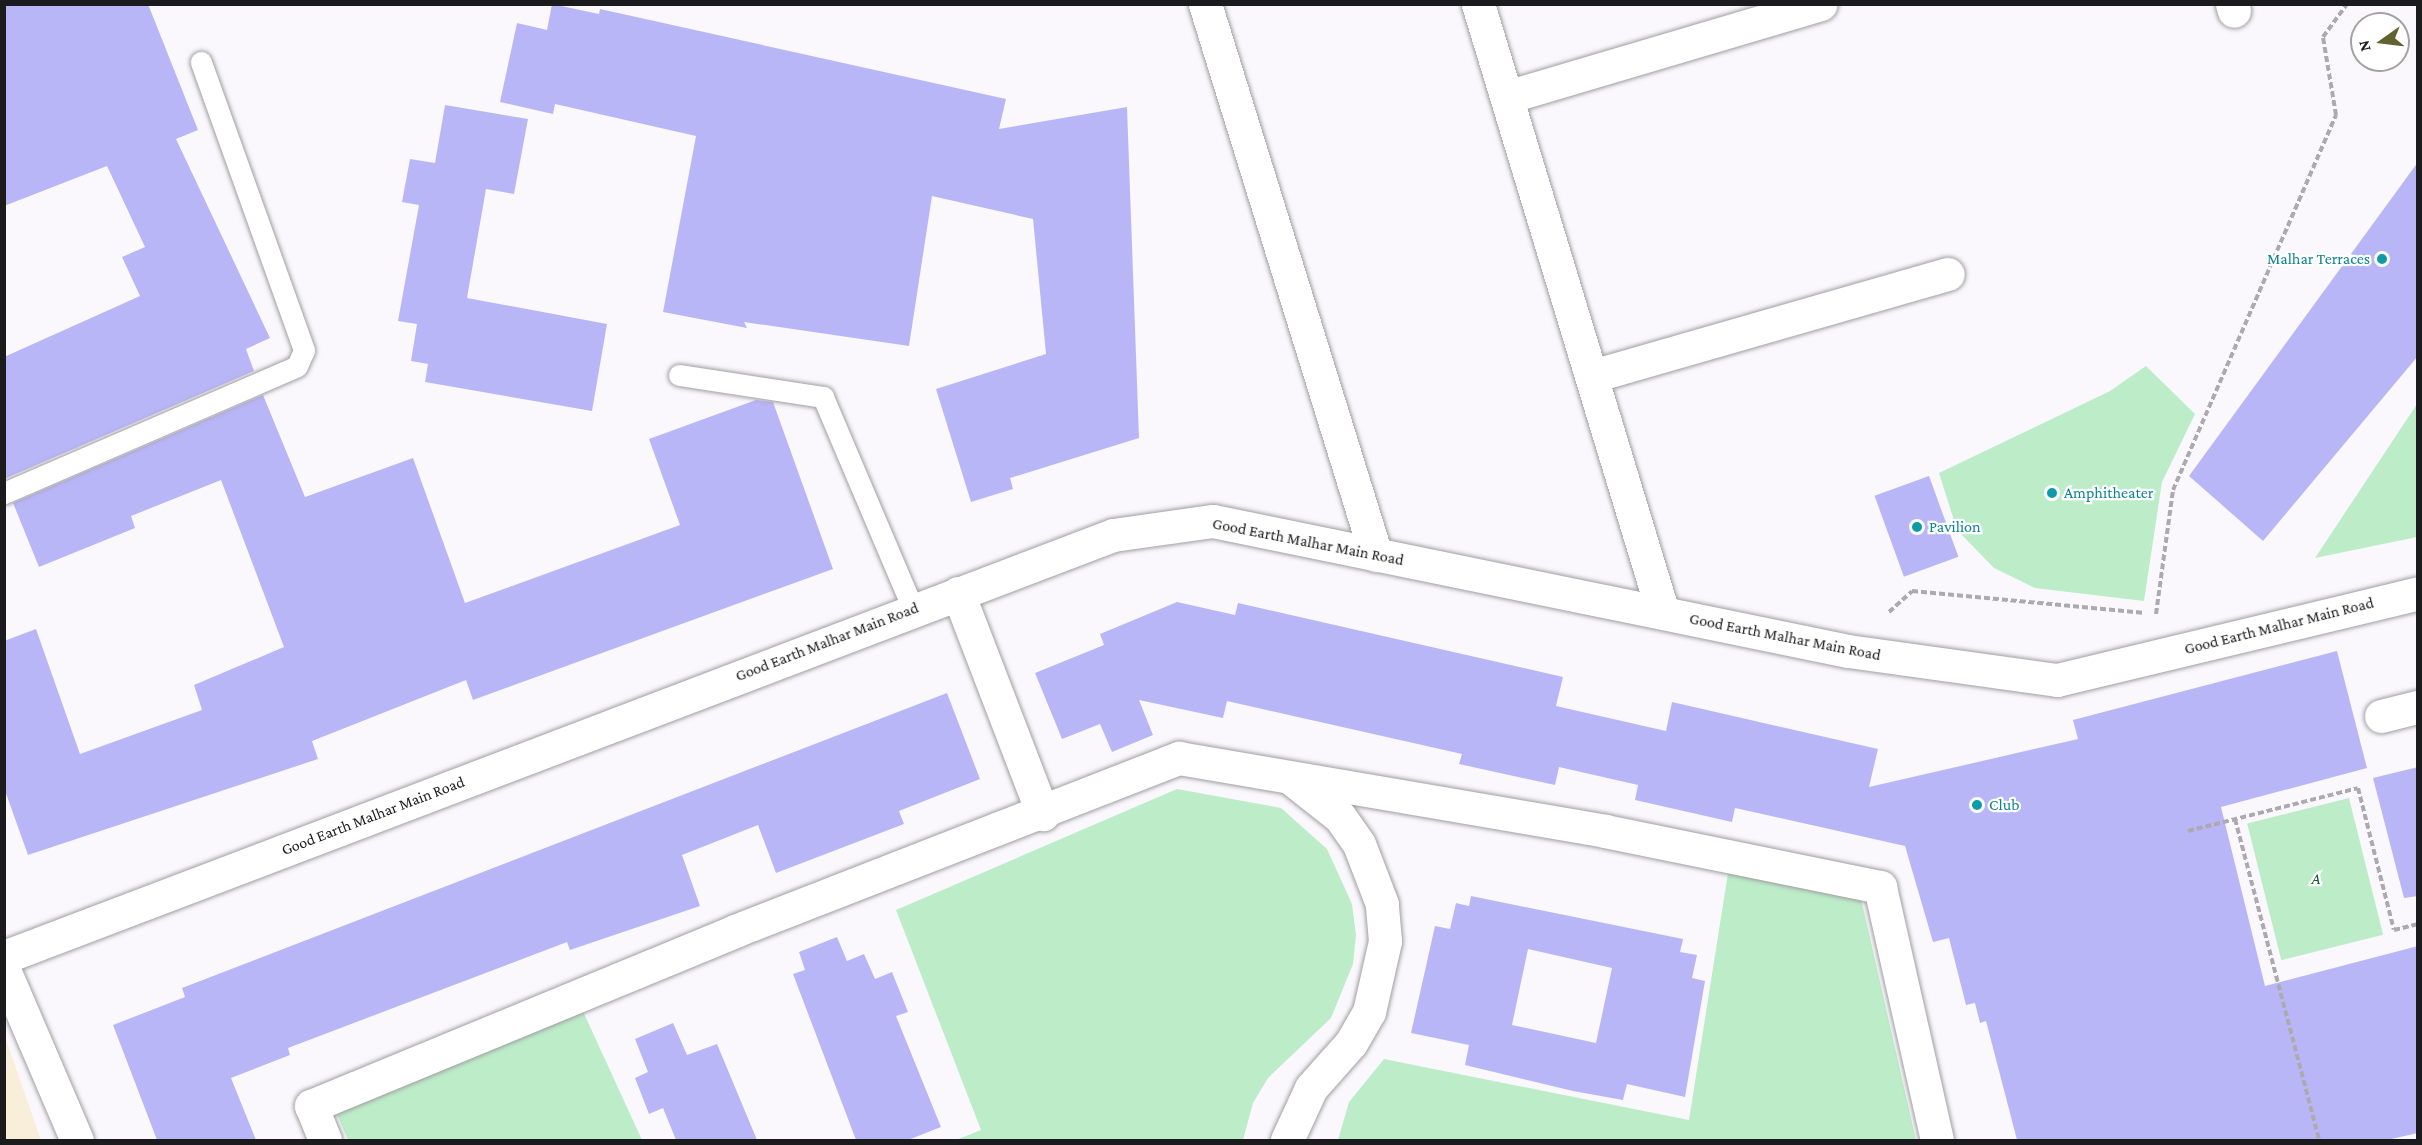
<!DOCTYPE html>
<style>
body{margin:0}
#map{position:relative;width:2422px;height:1145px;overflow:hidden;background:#faf8fd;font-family:"Crimson Pro",serif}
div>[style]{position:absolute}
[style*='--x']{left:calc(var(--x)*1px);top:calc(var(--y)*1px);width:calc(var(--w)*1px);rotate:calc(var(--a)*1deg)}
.commercial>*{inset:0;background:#f8eed9}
.green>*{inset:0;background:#bcedc8;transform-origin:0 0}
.building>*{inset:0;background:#b9b6f8;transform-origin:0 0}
.path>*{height:4px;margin-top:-2px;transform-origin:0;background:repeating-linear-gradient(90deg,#acaaae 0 6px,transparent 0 9px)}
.roads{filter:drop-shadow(0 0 2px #a09ea2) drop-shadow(0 0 2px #a09ea2)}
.lane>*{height:21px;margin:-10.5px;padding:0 10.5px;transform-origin:10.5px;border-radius:10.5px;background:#fff}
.street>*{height:33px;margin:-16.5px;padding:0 16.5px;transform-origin:16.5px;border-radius:16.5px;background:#fff}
.dots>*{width:16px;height:16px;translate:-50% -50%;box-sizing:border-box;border:3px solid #fff;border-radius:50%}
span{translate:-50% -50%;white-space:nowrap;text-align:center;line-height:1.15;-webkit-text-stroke:4.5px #fff;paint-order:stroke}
.culture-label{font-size:16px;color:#0d838f}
.right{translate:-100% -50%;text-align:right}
.left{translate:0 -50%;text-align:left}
.street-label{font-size:16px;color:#1b1a1c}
.park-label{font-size:16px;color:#155c32;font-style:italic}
.frame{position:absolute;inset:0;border:6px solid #1b1a1c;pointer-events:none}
.north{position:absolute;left:2350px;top:12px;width:60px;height:60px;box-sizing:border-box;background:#fff;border:2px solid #a4a3a4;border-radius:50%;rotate:256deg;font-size:16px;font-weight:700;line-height:24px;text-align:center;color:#1b1a1c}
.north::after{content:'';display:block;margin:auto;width:21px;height:27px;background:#62622f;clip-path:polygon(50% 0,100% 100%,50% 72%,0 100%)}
</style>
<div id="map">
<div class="commercial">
<i style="clip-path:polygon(4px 1037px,5px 1037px,41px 1140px,5px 1140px)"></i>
</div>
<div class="green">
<i style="clip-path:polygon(2146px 366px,2195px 414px,2162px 482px,2144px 601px,2035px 588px,1994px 568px,1957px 530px,1939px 473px,2110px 391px)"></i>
<i style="clip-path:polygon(2417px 404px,2417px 537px,2315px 558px)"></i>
<i style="clip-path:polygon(1177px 789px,1281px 808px,1327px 849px,1352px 904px,1356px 935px,1353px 964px,1331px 1018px,1268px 1078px,1253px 1103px,1243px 1140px,956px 1140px,981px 1130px,896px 910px)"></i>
<i style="left:2349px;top:798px;width:141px;height:105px;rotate:76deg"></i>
<i style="clip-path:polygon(1728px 873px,1860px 894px,1916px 1140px,1338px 1140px,1349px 1102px,1384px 1059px,1689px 1120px)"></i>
<i style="clip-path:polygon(581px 1007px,642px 1140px,348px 1140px,337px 1114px)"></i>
</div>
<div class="building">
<i style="clip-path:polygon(4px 4px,148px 4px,198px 130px,176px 139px,270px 338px,246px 349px,254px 371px,4px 479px,4px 357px,140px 296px,122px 257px,145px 247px,107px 166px,4px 206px)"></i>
<i style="clip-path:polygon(552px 4px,599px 14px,600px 9px,1006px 99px,999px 129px,1127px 107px,1139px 438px,1010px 478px,1013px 489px,971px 502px,936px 389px,1046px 354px,1033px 219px,932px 196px,909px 346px,744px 322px,747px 328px,663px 312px,696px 136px,555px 104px,553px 114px,500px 102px,517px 23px,547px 30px)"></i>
<i style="clip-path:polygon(445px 105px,528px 119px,514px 194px,486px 189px,467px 298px,607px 324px,592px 411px,425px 382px,428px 364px,411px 361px,417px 324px,398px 321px,419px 205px,402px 202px,410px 159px,435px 163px)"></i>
<i style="clip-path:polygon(2418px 162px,2418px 356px,2263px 541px,2189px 476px)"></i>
<i style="clip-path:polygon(263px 395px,305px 497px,413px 458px,465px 603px,680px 525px,649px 439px,756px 400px,773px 402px,833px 569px,473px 700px,466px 680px,312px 741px,318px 759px,28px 855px,4px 788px,4px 641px,36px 629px,80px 754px,202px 710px,194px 685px,284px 647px,221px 480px,131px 516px,135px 528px,39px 567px,13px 503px)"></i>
<i style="left:1929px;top:476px;width:86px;height:58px;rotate:70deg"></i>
<i style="clip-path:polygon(1177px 602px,1235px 615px,1238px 603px,1563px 677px,1556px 706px,1666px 731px,1672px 702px,1878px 749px,1869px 787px,2078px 739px,2073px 720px,2337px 651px,2367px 768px,2221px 807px,2265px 986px,2418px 946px,2418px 1133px,2387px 1140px,2017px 1140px,1986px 1021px,1980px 1023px,1975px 1003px,1966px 1005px,1949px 938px,1933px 942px,1905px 846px,1735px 808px,1732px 822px,1635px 800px,1638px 785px,1559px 767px,1555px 785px,1459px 764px,1462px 754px,1227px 701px,1223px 718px,1139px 700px,1153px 735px,1112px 752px,1100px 724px,1062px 739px,1035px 673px,1104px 645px,1100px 634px)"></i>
<i style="clip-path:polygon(947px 693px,980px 779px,899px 811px,904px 824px,776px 873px,758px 825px,682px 855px,700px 906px,570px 950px,567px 942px,288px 1048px,290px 1055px,231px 1078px,256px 1140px,157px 1140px,113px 1025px,185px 997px,182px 988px)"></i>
<i style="clip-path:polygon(2418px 767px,2418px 896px,2404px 898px,2373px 778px)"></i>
<i style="clip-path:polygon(evenodd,1471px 896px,1683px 939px,1680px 952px,1697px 955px,1692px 978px,1705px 981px,1685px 1097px,1627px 1084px,1623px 1100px,1573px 1091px,1465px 1065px,1469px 1045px,1411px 1033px,1435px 926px,1450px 929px,1456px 903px,1469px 906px,1471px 896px,1528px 949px,1612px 968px,1596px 1043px,1512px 1025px,1528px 949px)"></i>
<i style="clip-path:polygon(837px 937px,847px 961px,864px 954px,875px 979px,892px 972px,908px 1012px,896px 1016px,941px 1127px,908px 1140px,856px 1140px,793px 974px,805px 970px,799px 952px)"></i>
<i style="clip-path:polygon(673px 1023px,687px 1055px,717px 1044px,757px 1140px,676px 1140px,663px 1108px,649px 1114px,635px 1078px,648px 1072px,635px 1039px)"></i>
</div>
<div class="path">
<i style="--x:1889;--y:612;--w:31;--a:-42"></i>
<i style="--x:1912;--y:591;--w:234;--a:5.4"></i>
<i style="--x:2156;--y:614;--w:125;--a:-82.2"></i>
<i style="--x:2173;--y:490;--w:409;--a:-66.5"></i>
<i style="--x:2336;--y:115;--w:79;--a:-99.5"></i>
<i style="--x:2323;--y:37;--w:41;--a:-54"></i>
<i style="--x:2235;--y:819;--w:332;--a:75.3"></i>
<i style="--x:2188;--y:831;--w:175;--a:-14.2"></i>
<i style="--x:2358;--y:788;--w:146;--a:75.8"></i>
<i style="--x:2394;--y:930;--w:25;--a:-14"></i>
</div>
<div class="roads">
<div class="lane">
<i style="--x:679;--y:375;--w:146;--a:8.7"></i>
<i style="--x:823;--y:397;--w:230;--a:67"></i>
<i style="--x:4;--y:493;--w:319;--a:-23.4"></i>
<i style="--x:297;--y:366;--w:17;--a:-66"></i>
<i style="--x:304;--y:350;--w:306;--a:-109.7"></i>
</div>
<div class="street">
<i style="--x:1205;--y:4;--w:577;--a:72.76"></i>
<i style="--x:1478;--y:4;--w:636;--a:73.1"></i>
<i style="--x:2232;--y:4;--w:7;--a:74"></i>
<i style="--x:1507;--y:97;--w:327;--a:-16.5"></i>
<i style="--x:1592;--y:376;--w:370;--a:-16"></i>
<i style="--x:958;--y:593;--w:237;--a:69"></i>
<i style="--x:2381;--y:716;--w:38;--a:-14"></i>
<i style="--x:4;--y:957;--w:1187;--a:-20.83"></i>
<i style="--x:1113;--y:535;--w:101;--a:-8"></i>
<i style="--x:1213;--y:521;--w:648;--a:11.57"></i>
<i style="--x:1848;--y:651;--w:211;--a:7.9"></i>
<i style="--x:2057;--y:680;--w:371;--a:-13.5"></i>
<i style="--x:4;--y:970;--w:185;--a:66.8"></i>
<i style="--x:325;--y:1140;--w:37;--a:-112"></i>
<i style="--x:311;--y:1106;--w:459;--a:-22.4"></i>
<i style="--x:735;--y:931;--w:477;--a:-21.3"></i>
<i style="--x:1179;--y:758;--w:432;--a:9.7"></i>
<i style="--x:1605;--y:831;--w:281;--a:11.5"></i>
<i style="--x:1880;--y:887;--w:259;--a:77.3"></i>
<i style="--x:1287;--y:1140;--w:57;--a:-65.2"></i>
<i style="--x:1311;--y:1088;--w:60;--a:-48.4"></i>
<i style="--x:1351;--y:1043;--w:36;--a:-60"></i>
<i style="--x:1369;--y:1012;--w:73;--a:-77.3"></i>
<i style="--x:1385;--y:941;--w:37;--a:-95"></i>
<i style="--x:1382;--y:904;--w:64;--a:-111"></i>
<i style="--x:1359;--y:844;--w:33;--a:-125"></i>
<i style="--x:1340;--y:817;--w:60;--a:-141.8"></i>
</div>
</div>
<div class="dots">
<i style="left:2382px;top:259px;background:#0f9aa8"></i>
<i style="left:2052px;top:493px;background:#0f9aa8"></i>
<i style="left:1917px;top:527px;background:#0f9aa8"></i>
<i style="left:1977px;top:805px;background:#0f9aa8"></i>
</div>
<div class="culture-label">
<span class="right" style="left:2370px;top:259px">Malhar Terraces</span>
<span class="left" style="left:2064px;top:493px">Amphitheater</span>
<span class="left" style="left:1929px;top:527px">Pavilion</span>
<span class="left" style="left:1989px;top:805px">Club</span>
</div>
<div class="street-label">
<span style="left:1308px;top:542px;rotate:11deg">Good Earth Malhar Main Road</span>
<span style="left:2279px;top:626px;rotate:-14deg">Good Earth Malhar Main Road</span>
<span style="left:1785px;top:637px;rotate:11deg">Good Earth Malhar Main Road</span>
<span style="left:827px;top:642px;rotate:-21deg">Good Earth Malhar Main Road</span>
<span style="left:373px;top:816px;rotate:-21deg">Good Earth Malhar Main Road</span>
</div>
<div class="park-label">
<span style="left:2316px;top:879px">A</span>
</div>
<div class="frame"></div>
<div class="north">N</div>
</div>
